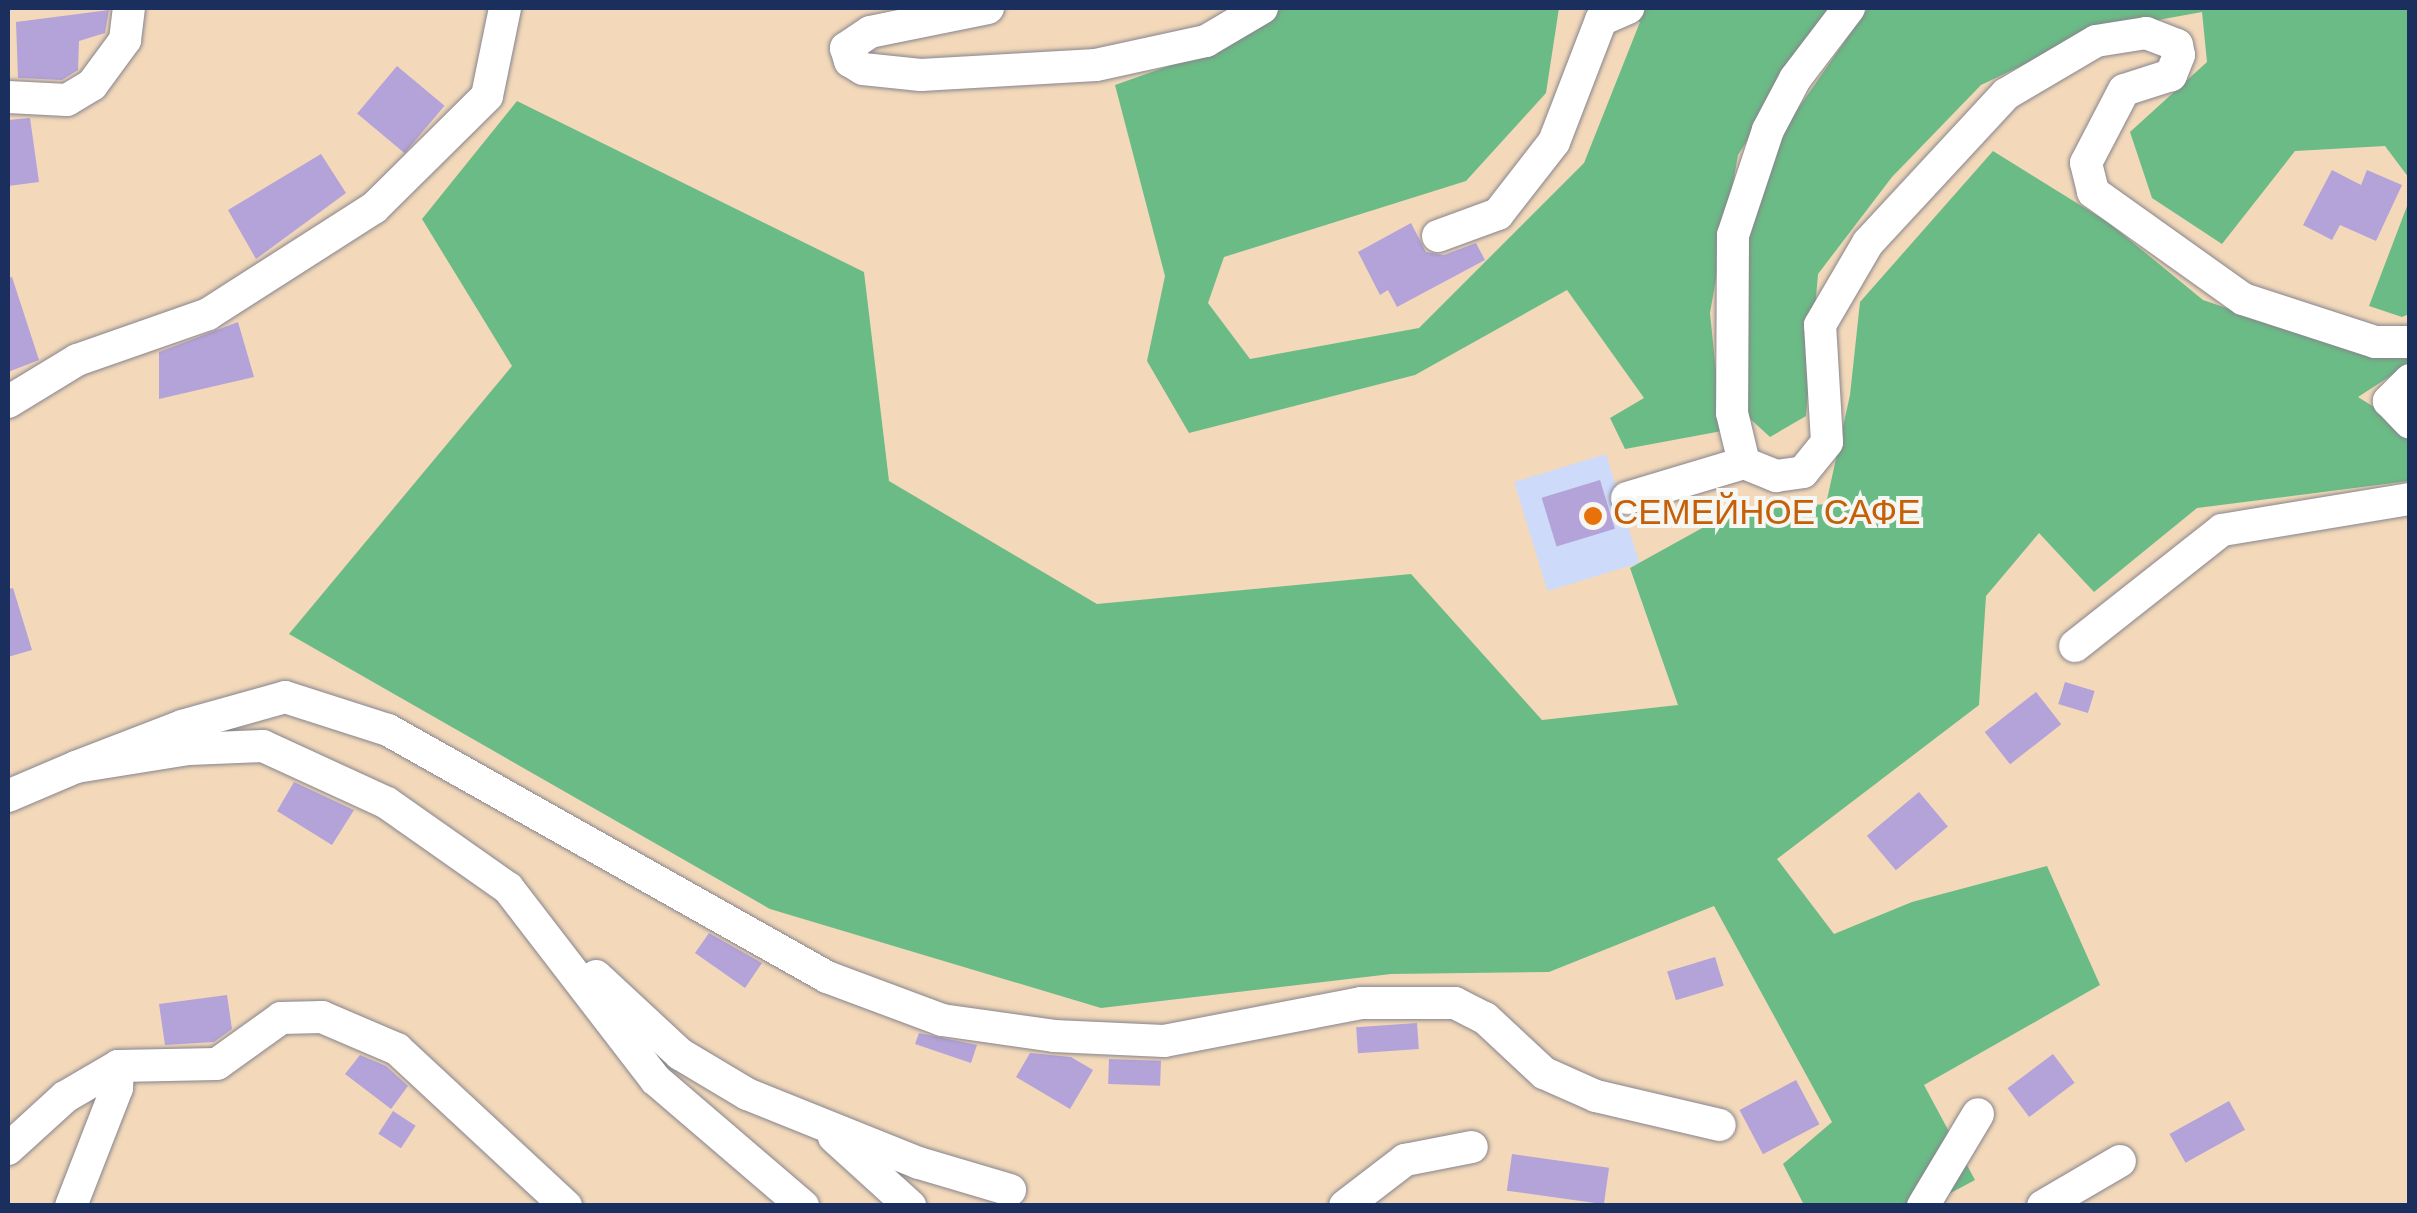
<!DOCTYPE html>
<meta charset="utf-8">
<style>
body{margin:0}
#map{position:relative;width:2417px;height:1213px;overflow:hidden;background:#f3d9ba;font-family:"Indie Flower",sans-serif}
div>[style]{position:absolute}
[style*='--x']{left:calc(var(--x)*1px);top:calc(var(--y)*1px);width:calc(var(--w)*1px);rotate:calc(var(--a)*1deg)}
.built>*{inset:0;background:#cedafa;transform-origin:0 0}
.forest>*{inset:0;background:#6bbb86}
.building>*{inset:0;background:#b3a3d9;transform-origin:0 0}
.roads{filter:drop-shadow(0 0 2px #87848c) drop-shadow(0 0 2px #87848c)}
.minor>*{height:32px;margin:-16px;padding:0 16px;transform-origin:16px;border-radius:16px;background:#fff}
.dots>*{width:28px;height:28px;translate:-50% -50%;box-sizing:border-box;border:5px solid #f6f6f2;border-radius:50%}
span{translate:-50% -50%;white-space:nowrap;text-align:center;line-height:1.15;-webkit-text-stroke:8px #f6f6f2;paint-order:stroke}
.food-label{font-size:35px;color:#c56008}
.left{translate:0 -50%;text-align:left}
.frame{position:absolute;inset:0;border:10px solid #1b2f5e;pointer-events:none}
</style>
<div id="map">
<div class="built">
<i style="left:1606px;top:454px;width:114px;height:96px;rotate:73deg"></i>
</div>
<div class="forest">
<i style="clip-path:polygon(1283px 8px,1559px 8px,1546px 93px,1466px 181px,1224px 257px,1208px 303px,1250px 359px,1419px 328px,1584px 163px,1640px 22px,1615px 12px,1620px 8px,1832px 8px,1738px 155px,1710px 313px,1722px 431px,1625px 449px,1610px 418px,1644px 398px,1567px 290px,1415px 375px,1189px 433px,1147px 361px,1165px 276px,1115px 85px,1211px 51px)"></i>
<i style="clip-path:polygon(1868px 8px,2409px 8px,2409px 178px,2385px 146px,2295px 151px,2222px 244px,2152px 198px,2130px 132px,2207px 62px,2202px 12px,2092px 32px,1981px 85px,1892px 177px,1818px 274px,1806px 416px,1770px 437px,1746px 415px,1742px 260px,1781px 133px)"></i>
<i style="clip-path:polygon(517px 101px,864px 272px,889px 481px,1097px 604px,1411px 574px,1542px 720px,1678px 705px,1630px 568px,1731px 512px,1826px 504px,1850px 395px,1860px 302px,1993px 151px,2109px 223px,2203px 300px,2337px 346px,2409px 348px,2409px 364px,2358px 397px,2409px 429px,2409px 481px,2197px 508px,2094px 592px,2039px 533px,1986px 596px,1979px 705px,1777px 859px,1834px 934px,1912px 902px,2047px 866px,2100px 985px,1924px 1085px,1975px 1180px,1928px 1205px,1804px 1205px,1783px 1164px,1832px 1122px,1714px 906px,1549px 972px,1391px 974px,1101px 1008px,770px 909px,289px 634px,512px 366px,422px 219px)"></i>
<i style="clip-path:polygon(2409px 201px,2409px 314px,2402px 317px,2369px 306px)"></i>
</div>
<div class="building">
<i style="clip-path:polygon(109px 10px,105px 33px,79px 41px,78px 70px,62px 80px,18px 78px,16px 22px)"></i>
<i style="left:397px;top:66px;width:62px;height:62px;rotate:40deg"></i>
<i style="clip-path:polygon(30px 118px,39px 182px,8px 186px,8px 120px)"></i>
<i style="clip-path:polygon(321px 154px,346px 193px,256px 259px,228px 210px)"></i>
<i style="clip-path:polygon(2332px 170px,2361px 185px,2367px 170px,2402px 185px,2376px 241px,2340px 225px,2332px 240px,2303px 225px)"></i>
<i style="clip-path:polygon(1411px 223px,1426px 252px,1444px 255px,1476px 243px,1485px 260px,1397px 307px,1388px 290px,1380px 295px,1358px 252px)"></i>
<i style="clip-path:polygon(12px 277px,39px 360px,8px 372px,8px 278px)"></i>
<i style="clip-path:polygon(238px 322px,254px 377px,159px 399px,159px 352px)"></i>
<i style="left:1600px;top:480px;width:51px;height:61px;rotate:73deg"></i>
<i style="clip-path:polygon(13px 588px,32px 650px,8px 657px,8px 589px)"></i>
<i style="left:2065px;top:682px;width:31px;height:23px;rotate:17deg"></i>
<i style="left:2036px;top:692px;width:41px;height:65px;rotate:52deg"></i>
<i style="clip-path:polygon(294px 782px,354px 810px,332px 845px,277px 811px)"></i>
<i style="left:1919px;top:792px;width:45px;height:68px;rotate:50deg"></i>
<i style="clip-path:polygon(709px 933px,762px 963px,745px 988px,695px 953px)"></i>
<i style="left:1715px;top:957px;width:30px;height:50px;rotate:73deg"></i>
<i style="clip-path:polygon(227px 995px,232px 1029px,214px 1042px,165px 1045px,159px 1004px)"></i>
<i style="left:1417px;top:1023px;width:26px;height:61px;rotate:86deg"></i>
<i style="clip-path:polygon(919px 1033px,977px 1045px,971px 1063px,915px 1044px)"></i>
<i style="clip-path:polygon(1030px 1053px,1071px 1057px,1093px 1070px,1070px 1109px,1016px 1077px)"></i>
<i style="left:2053px;top:1054px;width:36px;height:57px;rotate:53deg"></i>
<i style="clip-path:polygon(360px 1055px,386px 1066px,408px 1086px,391px 1109px,345px 1074px)"></i>
<i style="left:1109px;top:1059px;width:52px;height:25px;rotate:2deg"></i>
<i style="left:1796px;top:1080px;width:50px;height:64px;rotate:62deg"></i>
<i style="left:2229px;top:1101px;width:33px;height:68px;rotate:61deg"></i>
<i style="left:393px;top:1111px;width:27px;height:27px;rotate:33deg"></i>
<i style="left:1512px;top:1154px;width:98px;height:37px;rotate:8deg"></i>
</div>
<div class="roads">
<div class="minor">
<i style="--x:988;--y:8;--w:120;--a:168.5"></i>
<i style="--x:870;--y:32;--w:29;--a:146"></i>
<i style="--x:846;--y:48;--w:14;--a:73"></i>
<i style="--x:850;--y:61;--w:15;--a:32"></i>
<i style="--x:863;--y:69;--w:58;--a:5.9"></i>
<i style="--x:921;--y:75;--w:175;--a:-3.3"></i>
<i style="--x:1096;--y:65;--w:113;--a:-12.3"></i>
<i style="--x:1206;--y:41;--w:65;--a:-30.5"></i>
<i style="--x:1849;--y:8;--w:89;--a:127.3"></i>
<i style="--x:1795;--y:79;--w:58;--a:117.9"></i>
<i style="--x:1768;--y:130;--w:111;--a:108.4"></i>
<i style="--x:1733;--y:235;--w:178;--a:90.3"></i>
<i style="--x:1732;--y:413;--w:51;--a:76.5"></i>
<i style="--x:1744;--y:463;--w:35;--a:22"></i>
<i style="--x:1776;--y:476;--w:27;--a:-8"></i>
<i style="--x:1803;--y:472;--w:38;--a:-51"></i>
<i style="--x:1827;--y:442;--w:117;--a:-93.4"></i>
<i style="--x:1820;--y:325;--w:95;--a:-59.7"></i>
<i style="--x:1868;--y:243;--w:203;--a:-47.2"></i>
<i style="--x:2006;--y:94;--w:104;--a:-30.5"></i>
<i style="--x:2096;--y:41;--w:51;--a:-9.1"></i>
<i style="--x:2146;--y:33;--w:33;--a:21"></i>
<i style="--x:2177;--y:45;--w:10;--a:79"></i>
<i style="--x:2179;--y:55;--w:22;--a:112"></i>
<i style="--x:2171;--y:75;--w:49;--a:162.3"></i>
<i style="--x:2124;--y:90;--w:82;--a:117.5"></i>
<i style="--x:2086;--y:163;--w:30;--a:76"></i>
<i style="--x:2093;--y:192;--w:184;--a:35.5"></i>
<i style="--x:2243;--y:299;--w:139;--a:18"></i>
<i style="--x:2375;--y:342;--w:35;--a:0"></i>
<i style="--x:8;--y:97;--w:59;--a:2.9"></i>
<i style="--x:67;--y:100;--w:29;--a:-31"></i>
<i style="--x:92;--y:85;--w:56;--a:-53.7"></i>
<i style="--x:125;--y:40;--w:32;--a:-83"></i>
<i style="--x:1438;--y:236;--w:64;--a:-20.1"></i>
<i style="--x:1498;--y:214;--w:91;--a:-52.1"></i>
<i style="--x:1554;--y:142;--w:131;--a:-68.9"></i>
<i style="--x:1601;--y:20;--w:30;--a:-24"></i>
<i style="--x:2410;--y:380;--w:30;--a:135"></i>
<i style="--x:2389;--y:401;--w:30;--a:46"></i>
<i style="--x:8;--y:402;--w:81;--a:-31.3"></i>
<i style="--x:77;--y:360;--w:139;--a:-19.3"></i>
<i style="--x:208;--y:314;--w:197;--a:-32.6"></i>
<i style="--x:374;--y:208;--w:159;--a:-44.7"></i>
<i style="--x:487;--y:96;--w:90;--a:-78.4"></i>
<i style="--x:1627;--y:498;--w:122;--a:-16.7"></i>
<i style="--x:2075;--y:646;--w:187;--a:-38.3"></i>
<i style="--x:2222;--y:530;--w:191;--a:-9.4"></i>
<i style="--x:76;--y:767;--w:114;--a:-21.1"></i>
<i style="--x:182;--y:726;--w:107;--a:-15.7"></i>
<i style="--x:285;--y:697;--w:108;--a:17.8"></i>
<i style="--x:388;--y:730;--w:504;--a:29.36"></i>
<i style="--x:827;--y:977;--w:123;--a:20.5"></i>
<i style="--x:942;--y:1020;--w:113;--a:8.1"></i>
<i style="--x:1054;--y:1036;--w:110;--a:2.6"></i>
<i style="--x:1164;--y:1041;--w:201;--a:-10.9"></i>
<i style="--x:1361;--y:1003;--w:94;--a:0"></i>
<i style="--x:1455;--y:1003;--w:34;--a:27"></i>
<i style="--x:1485;--y:1018;--w:81;--a:43"></i>
<i style="--x:1544;--y:1073;--w:57;--a:23.9"></i>
<i style="--x:1596;--y:1096;--w:127;--a:13.2"></i>
<i style="--x:8;--y:796;--w:74;--a:-23.1"></i>
<i style="--x:76;--y:767;--w:114;--a:-9.1"></i>
<i style="--x:189;--y:749;--w:74;--a:-2.3"></i>
<i style="--x:263;--y:746;--w:136;--a:24.7"></i>
<i style="--x:387;--y:803;--w:148;--a:35.1"></i>
<i style="--x:508;--y:888;--w:242;--a:52.4"></i>
<i style="--x:656;--y:1080;--w:194;--a:40.6"></i>
<i style="--x:596;--y:976;--w:115;--a:42.9"></i>
<i style="--x:680;--y:1054;--w:78;--a:30.8"></i>
<i style="--x:747;--y:1094;--w:185;--a:21.9"></i>
<i style="--x:919;--y:1163;--w:95;--a:16.5"></i>
<i style="--x:834;--y:1137;--w:103;--a:42.2"></i>
<i style="--x:8;--y:1149;--w:77;--a:-42.4"></i>
<i style="--x:65;--y:1097;--w:61;--a:-30.3"></i>
<i style="--x:118;--y:1066;--w:99;--a:-1.2"></i>
<i style="--x:217;--y:1064;--w:79;--a:-35.7"></i>
<i style="--x:281;--y:1018;--w:41;--a:-1.4"></i>
<i style="--x:322;--y:1017;--w:82;--a:23.1"></i>
<i style="--x:397;--y:1049;--w:231;--a:42.9"></i>
<i style="--x:71;--y:1206;--w:127;--a:-68.7"></i>
<i style="--x:117;--y:1088;--w:22;--a:-87"></i>
<i style="--x:1345;--y:1206;--w:76;--a:-37.5"></i>
<i style="--x:1405;--y:1160;--w:68;--a:-11"></i>
<i style="--x:1923;--y:1206;--w:107;--a:-59.1"></i>
<i style="--x:2043;--y:1206;--w:89;--a:-30.3"></i>
</div>
</div>
<div class="dots">
<i style="left:1593px;top:516px;background:#e8710a"></i>
</div>
<div class="food-label">
<span class="left" style="left:1613px;top:516px">СЕМЕЙНОЕ САФЕ</span>
</div>
<div class="frame"></div>
</div>
